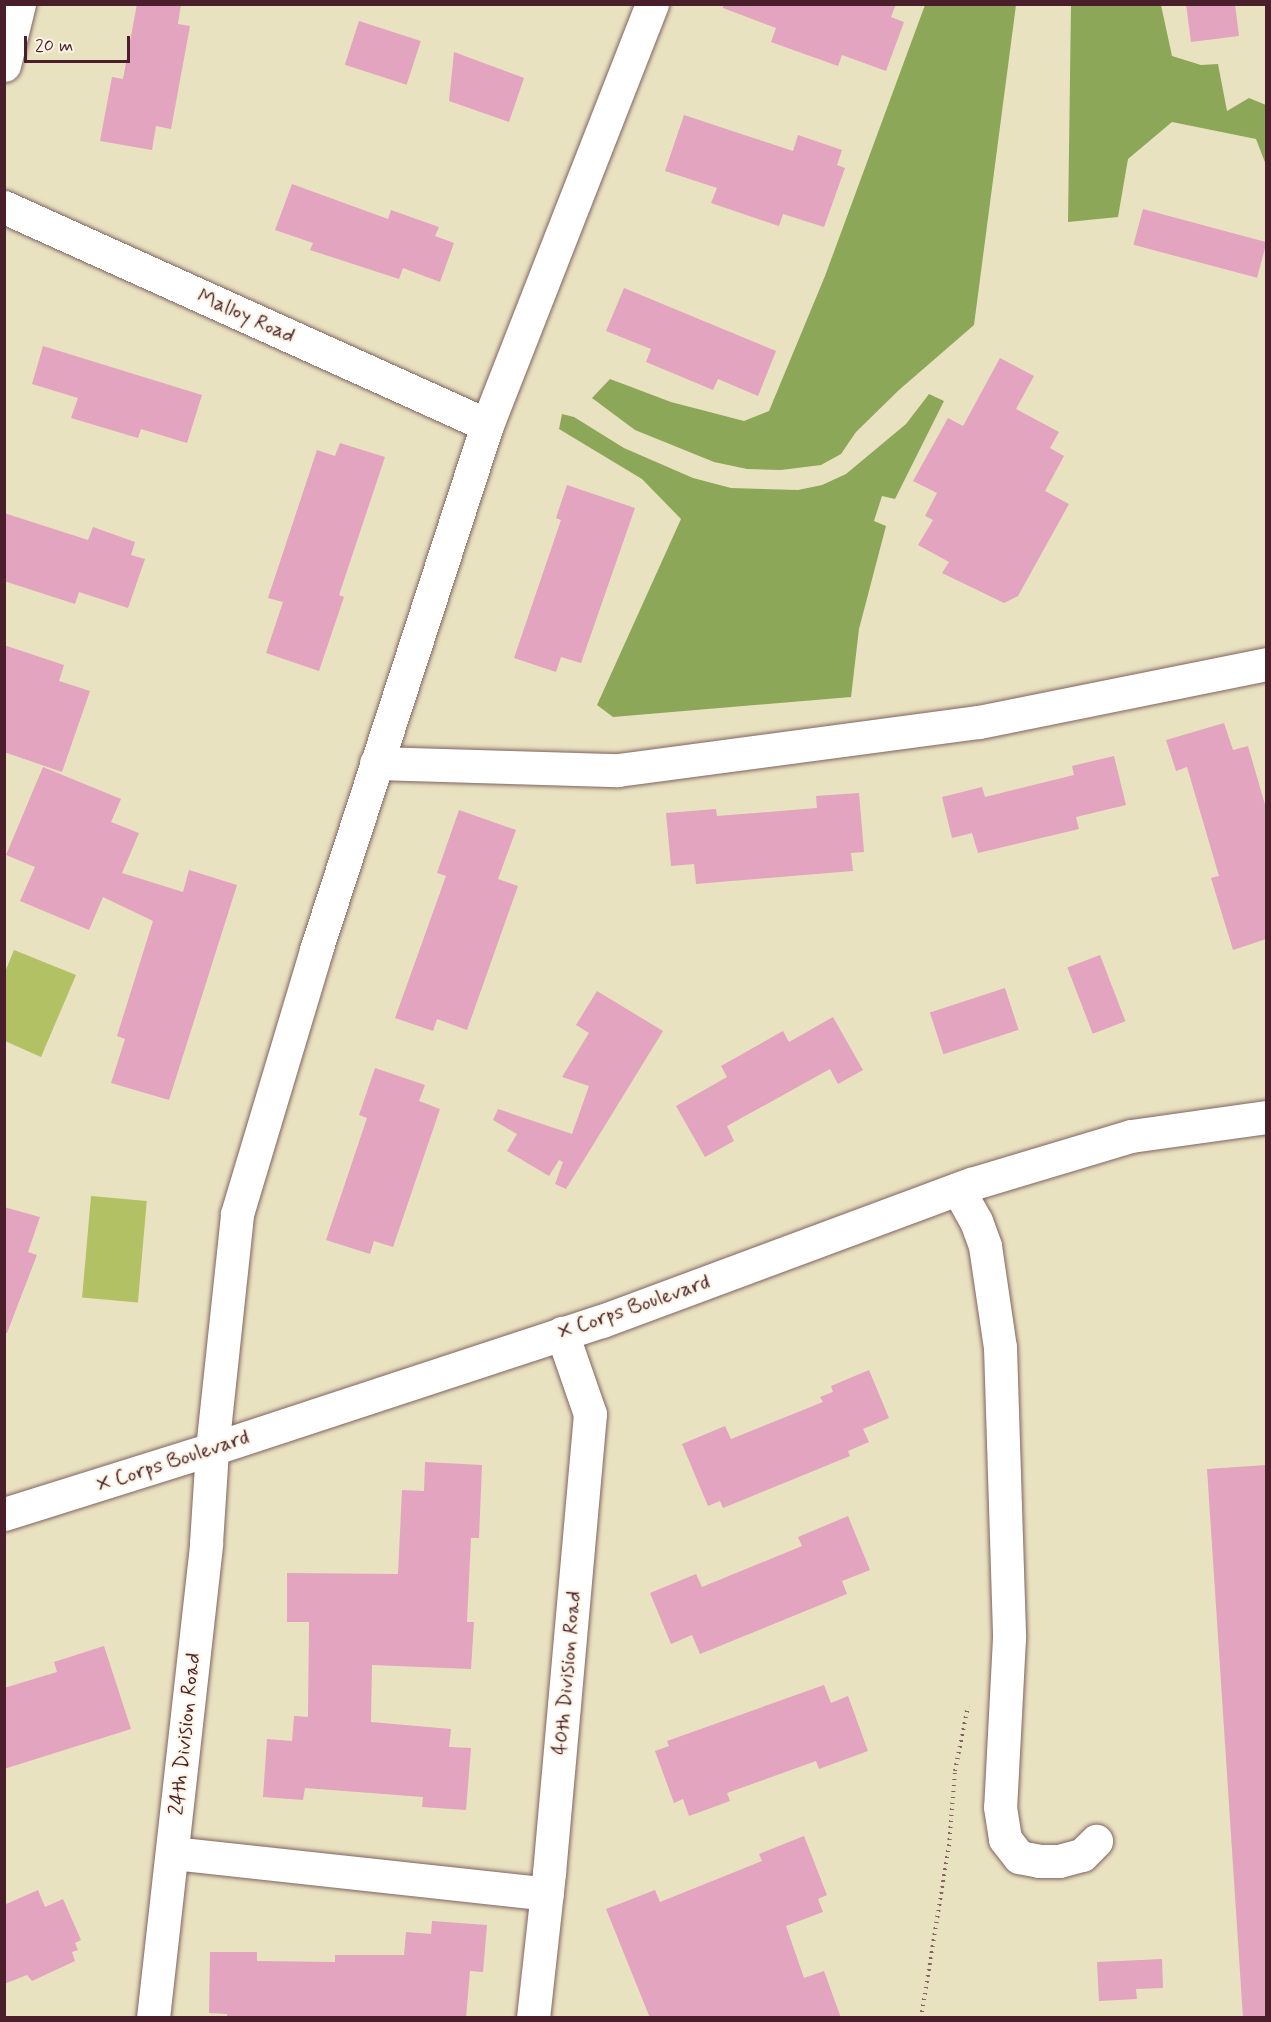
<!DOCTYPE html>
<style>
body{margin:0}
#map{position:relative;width:1271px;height:2022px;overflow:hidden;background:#e9e2c1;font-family:Mynerve,sans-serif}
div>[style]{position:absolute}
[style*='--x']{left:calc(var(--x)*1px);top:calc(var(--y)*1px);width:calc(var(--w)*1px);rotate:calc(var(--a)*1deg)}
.green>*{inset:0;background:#b2c163;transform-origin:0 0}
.forest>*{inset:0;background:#8da759}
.building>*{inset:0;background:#e2a4bf;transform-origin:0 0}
.path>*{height:4px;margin-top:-2px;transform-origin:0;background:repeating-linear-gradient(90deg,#826360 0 1.5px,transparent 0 6px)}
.roads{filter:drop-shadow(0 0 2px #826360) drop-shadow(0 0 2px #826360)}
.minor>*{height:33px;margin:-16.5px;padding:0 16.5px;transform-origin:16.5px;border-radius:16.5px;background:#fff}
span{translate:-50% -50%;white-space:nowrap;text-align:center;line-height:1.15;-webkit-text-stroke:4.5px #fcf5e5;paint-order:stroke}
.street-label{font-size:21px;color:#4a1f2b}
.frame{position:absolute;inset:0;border:6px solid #4a1f2b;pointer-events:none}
.scale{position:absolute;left:24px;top:36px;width:106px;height:27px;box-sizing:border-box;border:3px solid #4a1f2b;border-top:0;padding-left:8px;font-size:18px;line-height:21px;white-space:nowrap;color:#4a1f2b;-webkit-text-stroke:4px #fcf5e5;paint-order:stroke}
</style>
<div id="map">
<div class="green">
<i style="clip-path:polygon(14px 950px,76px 975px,41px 1057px,5px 1041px,5px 972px)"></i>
<i style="left:91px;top:1196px;width:56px;height:102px;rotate:5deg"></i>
</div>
<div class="forest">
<i style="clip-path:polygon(925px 5px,1016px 5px,974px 325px,899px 390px,856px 432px,841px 454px,821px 465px,781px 470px,747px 469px,714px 462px,635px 430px,592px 398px,610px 379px,671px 402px,744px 421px,769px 411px,825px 276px)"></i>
<i style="clip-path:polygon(1071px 5px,1161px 5px,1172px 56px,1201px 65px,1218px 64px,1227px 111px,1249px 98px,1266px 105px,1266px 165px,1256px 139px,1172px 122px,1128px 159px,1118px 217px,1068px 222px)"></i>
<i style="clip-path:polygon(929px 394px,944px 401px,895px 499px,882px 496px,874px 521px,886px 526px,859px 629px,851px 697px,613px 717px,597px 705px,681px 519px,642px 479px,559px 429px,562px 414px,574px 417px,624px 448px,693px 478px,731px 488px,798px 490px,822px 485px,846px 474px,906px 424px)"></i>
</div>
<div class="building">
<i style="clip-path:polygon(137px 4px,181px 4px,178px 24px,190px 26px,171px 129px,156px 126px,152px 150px,100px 141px,112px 77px,123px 79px)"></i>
<i style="clip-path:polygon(723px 4px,896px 4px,891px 17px,904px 22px,886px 71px,842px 55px,838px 66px,771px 42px,776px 28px,723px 8px)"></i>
<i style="clip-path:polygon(1186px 4px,1235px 4px,1239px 36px,1191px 42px)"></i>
<i style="left:359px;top:21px;width:65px;height:46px;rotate:18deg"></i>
<i style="clip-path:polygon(454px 52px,524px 78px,509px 122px,449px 101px)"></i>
<i style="clip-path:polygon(684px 115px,793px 151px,798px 135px,842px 150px,837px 165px,845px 168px,824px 227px,783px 214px,779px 226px,711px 203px,717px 188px,665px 171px)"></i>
<i style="clip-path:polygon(292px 184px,388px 219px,391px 210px,439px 227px,435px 236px,454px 243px,440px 282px,403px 268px,399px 279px,310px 250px,313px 243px,275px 230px)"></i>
<i style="left:1143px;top:209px;width:128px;height:37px;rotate:15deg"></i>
<i style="clip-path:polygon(624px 288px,776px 351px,758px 396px,718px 379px,713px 390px,646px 362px,651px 349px,606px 331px)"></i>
<i style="clip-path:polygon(43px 346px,202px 395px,187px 443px,141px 429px,138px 438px,71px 418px,78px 398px,32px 384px)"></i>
<i style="clip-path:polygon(1000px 358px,1034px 376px,1016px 409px,1059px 432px,1050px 448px,1064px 456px,1045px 491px,1069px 504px,1018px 596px,1004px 603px,942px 573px,949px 562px,918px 545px,933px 520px,925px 516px,937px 493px,913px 481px,948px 418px,963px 426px)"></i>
<i style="clip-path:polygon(340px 443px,385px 457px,339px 595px,344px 597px,319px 671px,266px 653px,283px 602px,268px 598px,317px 450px,335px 456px)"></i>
<i style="clip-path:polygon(567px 485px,635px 508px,581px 663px,561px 657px,556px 672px,514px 658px,561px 520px,556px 518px)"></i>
<i style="clip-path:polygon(4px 513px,88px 540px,93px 527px,135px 542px,131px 555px,145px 559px,128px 608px,79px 592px,75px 604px,4px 581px)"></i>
<i style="clip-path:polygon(4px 645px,64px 665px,59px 681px,90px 691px,62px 772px,4px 752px)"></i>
<i style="clip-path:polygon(1224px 723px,1233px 750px,1248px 746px,1266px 808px,1266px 939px,1233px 950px,1211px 878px,1219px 876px,1187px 767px,1176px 771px,1166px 740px)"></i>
<i style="clip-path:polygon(1114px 756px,1126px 805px,1076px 817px,1079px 829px,978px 853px,972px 833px,952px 838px,942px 797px,982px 787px,985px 797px,1074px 775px,1072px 766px)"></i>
<i style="clip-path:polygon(43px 767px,121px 799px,111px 822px,139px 833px,122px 873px,183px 892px,189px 870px,237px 885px,169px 1100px,111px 1083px,125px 1039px,117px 1036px,153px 921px,103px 897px,89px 930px,20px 901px,35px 867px,6px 855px)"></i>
<i style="clip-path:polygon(859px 793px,864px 852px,851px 853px,853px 871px,696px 884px,694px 864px,671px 866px,666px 813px,716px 809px,717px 816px,817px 808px,816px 796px)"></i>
<i style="clip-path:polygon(459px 810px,516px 830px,498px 879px,518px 886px,467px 1030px,437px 1019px,433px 1031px,395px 1018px,446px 876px,437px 873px)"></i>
<i style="left:1100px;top:955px;width:71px;height:35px;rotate:69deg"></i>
<i style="left:1005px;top:988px;width:44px;height:79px;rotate:72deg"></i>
<i style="clip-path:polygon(597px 991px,663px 1031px,566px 1189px,555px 1184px,563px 1162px,559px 1160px,549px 1176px,507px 1151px,517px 1134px,493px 1120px,498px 1109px,572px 1134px,589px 1086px,562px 1077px,589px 1033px,576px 1025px)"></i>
<i style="clip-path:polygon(833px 1017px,863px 1070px,838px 1084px,830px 1069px,727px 1126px,734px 1141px,705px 1157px,676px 1106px,727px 1077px,721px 1066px,783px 1031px,789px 1042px)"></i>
<i style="clip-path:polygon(375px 1068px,425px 1085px,419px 1101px,440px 1109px,393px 1247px,374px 1241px,370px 1254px,326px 1240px,367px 1118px,359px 1115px)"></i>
<i style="clip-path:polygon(4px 1207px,40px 1217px,28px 1252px,37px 1255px,7px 1333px,4px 1333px)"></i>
<i style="clip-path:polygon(869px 1370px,889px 1418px,863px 1429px,869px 1442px,848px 1451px,850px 1456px,723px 1508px,720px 1501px,708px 1506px,682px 1444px,725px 1426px,731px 1439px,823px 1402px,820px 1397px,833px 1392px,831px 1386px)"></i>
<i style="clip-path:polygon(425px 1462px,482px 1465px,479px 1538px,471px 1538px,467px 1622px,474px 1622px,471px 1669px,372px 1665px,371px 1722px,451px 1729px,449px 1747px,471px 1748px,466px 1810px,422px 1807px,423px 1797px,305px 1788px,303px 1800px,263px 1797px,267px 1739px,292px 1741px,294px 1716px,308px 1717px,309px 1622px,287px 1622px,287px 1573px,398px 1574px,402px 1490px,424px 1491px)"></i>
<i style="clip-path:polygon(1266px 1465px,1266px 2018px,1243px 2018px,1207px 1469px)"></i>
<i style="clip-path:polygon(848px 1516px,870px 1570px,842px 1581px,847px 1594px,700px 1654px,692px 1635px,671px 1644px,650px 1593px,696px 1574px,702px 1587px,802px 1546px,798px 1537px)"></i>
<i style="clip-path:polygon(104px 1646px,131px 1729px,4px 1769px,4px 1688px,57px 1672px,54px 1662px)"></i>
<i style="clip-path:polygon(824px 1685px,831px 1703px,848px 1696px,868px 1751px,819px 1769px,816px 1761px,727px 1793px,730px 1801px,689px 1816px,683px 1799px,674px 1803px,655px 1751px,669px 1746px,667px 1741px)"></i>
<i style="clip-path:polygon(804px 1836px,827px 1895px,818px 1899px,823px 1912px,786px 1926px,804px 1978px,824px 1971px,841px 2018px,650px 2018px,606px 1909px,655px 1890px,660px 1902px,762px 1861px,759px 1854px)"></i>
<i style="clip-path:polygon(38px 1890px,45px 1907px,63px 1899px,81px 1940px,75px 1943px,78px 1950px,72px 1952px,75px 1961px,32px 1981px,27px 1975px,4px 1984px,4px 1905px)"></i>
<i style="clip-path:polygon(432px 1921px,487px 1925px,483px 1972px,470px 1971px,466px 2018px,227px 2018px,227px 2014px,209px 2013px,210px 1952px,257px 1952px,257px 1961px,335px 1962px,335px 1955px,404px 1955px,406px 1932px,431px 1934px)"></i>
<i style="clip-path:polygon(1162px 1959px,1163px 1988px,1136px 1989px,1137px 1999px,1099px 2001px,1097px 1962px)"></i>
</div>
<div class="path">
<i style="--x:921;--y:2018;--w:174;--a:-80.8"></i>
<i style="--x:949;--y:1846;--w:75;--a:-85.4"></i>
<i style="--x:955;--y:1771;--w:66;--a:-78.7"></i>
</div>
<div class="roads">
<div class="minor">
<i style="--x:4;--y:65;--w:63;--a:-76.2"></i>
<i style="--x:4;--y:207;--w:530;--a:24.29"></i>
<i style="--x:376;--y:763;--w:242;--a:1.7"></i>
<i style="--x:618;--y:770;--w:364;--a:-7.6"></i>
<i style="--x:979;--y:722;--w:293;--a:-11.4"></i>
<i style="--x:958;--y:1189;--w:37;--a:61"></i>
<i style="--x:976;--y:1221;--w:27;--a:70"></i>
<i style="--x:985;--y:1246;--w:102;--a:81.6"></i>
<i style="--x:1000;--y:1347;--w:291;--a:88.2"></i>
<i style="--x:1009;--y:1638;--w:169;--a:93"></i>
<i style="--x:1000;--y:1807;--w:32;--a:81"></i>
<i style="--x:1005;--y:1839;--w:23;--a:52"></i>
<i style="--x:1019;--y:1857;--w:20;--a:11"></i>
<i style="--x:1039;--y:1861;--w:20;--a:0"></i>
<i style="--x:1059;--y:1861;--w:24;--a:-15"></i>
<i style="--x:1082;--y:1855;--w:20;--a:-45"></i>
<i style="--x:4;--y:1514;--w:218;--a:-17.4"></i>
<i style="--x:212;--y:1449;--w:410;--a:-18.2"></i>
<i style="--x:602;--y:1321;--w:394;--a:-20.4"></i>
<i style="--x:971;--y:1184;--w:167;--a:-16.7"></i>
<i style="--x:1131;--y:1136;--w:136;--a:-8"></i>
<i style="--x:172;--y:1853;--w:377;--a:6.2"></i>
<i style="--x:153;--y:2018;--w:478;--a:-83.6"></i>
<i style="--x:206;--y:1543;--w:94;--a:-86.3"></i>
<i style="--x:212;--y:1449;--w:236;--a:-83.9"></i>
<i style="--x:237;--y:1214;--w:276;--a:-73.3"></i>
<i style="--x:316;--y:950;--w:552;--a:-71.96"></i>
<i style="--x:487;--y:425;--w:452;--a:-68.6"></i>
<i style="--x:533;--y:2018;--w:146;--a:-83.7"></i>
<i style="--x:549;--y:1873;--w:461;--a:-84.9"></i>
<i style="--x:590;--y:1414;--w:86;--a:-109.1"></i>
</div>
</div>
<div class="street-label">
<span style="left:246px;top:316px;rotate:24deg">Malloy Road</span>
<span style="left:634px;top:1307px;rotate:-19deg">X Corps Boulevard</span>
<span style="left:173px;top:1461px;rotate:-18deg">X Corps Boulevard</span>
<span style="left:567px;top:1673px;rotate:-85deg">40th Division Road</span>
<span style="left:185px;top:1734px;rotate:-84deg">24th Division Road</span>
</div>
<div class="frame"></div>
<div class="scale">20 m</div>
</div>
